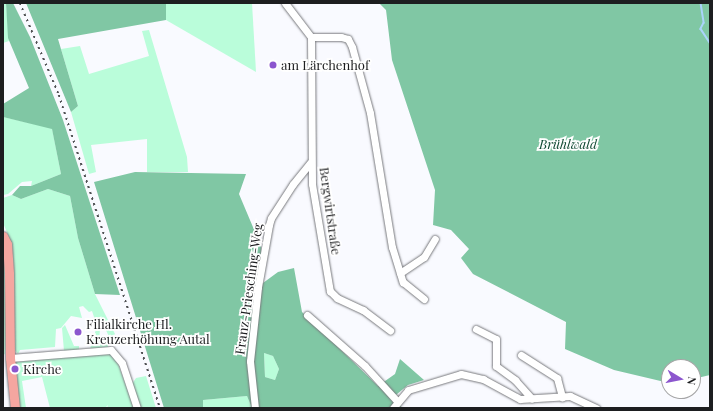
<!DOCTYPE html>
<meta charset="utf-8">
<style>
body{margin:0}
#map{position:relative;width:713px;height:411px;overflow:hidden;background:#f9faff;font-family:"Playfair Display",serif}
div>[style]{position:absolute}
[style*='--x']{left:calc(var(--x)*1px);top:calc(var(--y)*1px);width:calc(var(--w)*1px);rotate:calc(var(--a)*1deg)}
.green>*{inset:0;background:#bafdda}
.forest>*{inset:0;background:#80c7a4}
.stream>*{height:1.5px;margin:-0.75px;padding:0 0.75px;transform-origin:0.75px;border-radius:0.75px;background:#aad4fb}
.roads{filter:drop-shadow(0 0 1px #78797d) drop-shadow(0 0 1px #78797d)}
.minor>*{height:7px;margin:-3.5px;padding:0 3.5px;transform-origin:3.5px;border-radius:3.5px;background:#fff}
.major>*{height:9px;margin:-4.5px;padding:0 4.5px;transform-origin:4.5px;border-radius:4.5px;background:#f5a6a0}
.rail>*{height:1.5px;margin-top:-0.75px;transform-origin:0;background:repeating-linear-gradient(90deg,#505154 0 2px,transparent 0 6px)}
.dots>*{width:11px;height:11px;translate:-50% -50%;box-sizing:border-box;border:2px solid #fff;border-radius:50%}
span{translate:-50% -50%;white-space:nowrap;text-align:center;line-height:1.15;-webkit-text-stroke:3.5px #fff;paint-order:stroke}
.poi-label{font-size:13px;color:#1d1e20}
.left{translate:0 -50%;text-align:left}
.park-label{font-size:13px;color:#0e4831;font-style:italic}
.street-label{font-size:13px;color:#1d1e20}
.frame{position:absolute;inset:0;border:4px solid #1d1e20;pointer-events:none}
.north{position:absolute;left:661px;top:359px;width:40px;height:40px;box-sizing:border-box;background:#fff;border:1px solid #a5a5a6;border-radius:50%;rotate:100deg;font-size:11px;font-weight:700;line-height:16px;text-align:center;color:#1d1e20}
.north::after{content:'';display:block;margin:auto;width:14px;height:18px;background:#8c56ce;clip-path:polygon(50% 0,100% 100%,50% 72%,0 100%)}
</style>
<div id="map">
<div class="green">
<i style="clip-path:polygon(3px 3px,6px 3px,9px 41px,3px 43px)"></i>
<i style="clip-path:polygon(166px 3px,252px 3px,256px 72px,166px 20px)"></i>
<i style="clip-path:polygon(149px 30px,187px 157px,188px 172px,147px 172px,147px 139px,91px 145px,96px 172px,89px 174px,71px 112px,78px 106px,61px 49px,80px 46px,89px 74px,149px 56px,142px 31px)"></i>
<i style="clip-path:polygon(3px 117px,52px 128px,61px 174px,31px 186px,32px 181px,22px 182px,8px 194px,3px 195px)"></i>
<i style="clip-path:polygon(48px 189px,70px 196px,78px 238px,95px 294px,115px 334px,111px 341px,105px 328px,100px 329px,99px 341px,108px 344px,108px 347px,90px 349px,97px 326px,92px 311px,89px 312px,83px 306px,79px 307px,82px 318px,71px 316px,61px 328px,56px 329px,55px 347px,20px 350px,18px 354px,14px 349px,14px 266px,9px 237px,3px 223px,3px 198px,12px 195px,21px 199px)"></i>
<i style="clip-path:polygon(3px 245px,6px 264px,6px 331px,5px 354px,3px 355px)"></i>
<i style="clip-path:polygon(65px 325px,74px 346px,79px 346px,79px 350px,64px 351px,62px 328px)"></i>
<i style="clip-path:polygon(107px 353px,111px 354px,117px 361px,134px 408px,107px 408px,108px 405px,105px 408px,50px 408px,42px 377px,22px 381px,26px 408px,18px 408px,16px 362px)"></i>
<i style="clip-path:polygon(264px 353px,273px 356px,279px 369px,275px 380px,265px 377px)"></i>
<i style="clip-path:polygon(146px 376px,156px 408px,140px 408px,132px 384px,136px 378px)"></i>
<i style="clip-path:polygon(247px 396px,252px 408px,203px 408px,203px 400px)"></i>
</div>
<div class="forest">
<i style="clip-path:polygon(6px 3px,13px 3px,30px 37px,63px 120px,120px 295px,95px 294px,78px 238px,70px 196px,48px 189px,21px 199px,12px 195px,20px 186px,31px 186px,61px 174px,52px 129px,3px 117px,3px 104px,29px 88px,8px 38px)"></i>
<i style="clip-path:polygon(26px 3px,166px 3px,166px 20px,58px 39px,78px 106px,71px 112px)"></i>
<i style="clip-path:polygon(379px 3px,710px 3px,710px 375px,693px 379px,693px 367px,669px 367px,669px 383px,614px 370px,565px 349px,566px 322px,473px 274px,461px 258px,469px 249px,451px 230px,433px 225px,435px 190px,392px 60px,386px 10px)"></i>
<i style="clip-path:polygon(evenodd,135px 172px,246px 174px,239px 194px,261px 246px,263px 283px,278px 272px,294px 268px,302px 312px,378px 386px,395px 374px,400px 359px,424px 380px,408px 385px,391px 399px,403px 408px,252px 408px,247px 396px,203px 400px,203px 408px,164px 408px,94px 182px,135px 172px,264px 353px,273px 356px,279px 369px,275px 380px,265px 377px,264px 353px)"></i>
</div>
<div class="stream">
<i style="--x:701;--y:3;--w:20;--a:81"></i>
<i style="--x:704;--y:23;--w:7;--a:117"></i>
<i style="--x:701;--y:29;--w:17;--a:57"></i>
</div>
<div class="roads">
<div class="minor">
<i style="--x:285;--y:3;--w:43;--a:52.6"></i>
<i style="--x:311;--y:37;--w:147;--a:89.6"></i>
<i style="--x:312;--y:184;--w:109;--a:80.5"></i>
<i style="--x:330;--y:291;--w:10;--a:45"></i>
<i style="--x:337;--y:298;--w:29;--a:25"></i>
<i style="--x:363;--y:310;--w:34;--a:37"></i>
<i style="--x:311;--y:37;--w:30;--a:0"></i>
<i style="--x:341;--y:37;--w:7;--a:16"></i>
<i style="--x:348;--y:39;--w:9;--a:63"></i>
<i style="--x:352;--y:47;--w:68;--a:74.7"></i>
<i style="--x:370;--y:113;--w:136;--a:80.7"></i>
<i style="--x:392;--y:247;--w:37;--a:73"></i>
<i style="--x:403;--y:282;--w:27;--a:39"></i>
<i style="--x:400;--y:273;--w:29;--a:-34"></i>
<i style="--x:424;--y:257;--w:21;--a:-59"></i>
<i style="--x:307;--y:315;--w:77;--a:41.3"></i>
<i style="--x:365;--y:366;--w:47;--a:47.6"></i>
<i style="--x:476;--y:329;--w:22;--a:27"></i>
<i style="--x:496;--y:339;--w:27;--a:90"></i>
<i style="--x:496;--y:366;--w:24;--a:36"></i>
<i style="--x:515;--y:380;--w:25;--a:48"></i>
<i style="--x:521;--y:355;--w:43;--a:32.6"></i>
<i style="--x:557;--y:378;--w:20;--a:75"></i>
<i style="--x:10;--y:358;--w:101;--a:-4.5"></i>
<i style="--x:111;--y:350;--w:17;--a:50"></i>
<i style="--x:122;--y:363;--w:47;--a:71.6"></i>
<i style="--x:255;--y:408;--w:47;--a:-96.1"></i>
<i style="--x:250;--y:361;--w:74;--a:-83.8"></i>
<i style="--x:258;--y:287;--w:63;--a:-79.9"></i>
<i style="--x:269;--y:225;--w:7;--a:-74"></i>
<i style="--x:271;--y:218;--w:40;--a:-57.1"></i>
<i style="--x:293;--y:184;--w:28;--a:-51"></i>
<i style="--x:393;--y:408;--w:23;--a:-50"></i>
<i style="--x:408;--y:390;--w:55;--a:-16.8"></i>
<i style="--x:461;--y:374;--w:23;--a:13"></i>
<i style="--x:483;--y:379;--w:42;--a:28.4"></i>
<i style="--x:520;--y:399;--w:50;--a:-3.4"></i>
<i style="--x:570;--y:396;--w:29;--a:25"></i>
</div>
<div class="major">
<i style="--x:3;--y:236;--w:9;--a:63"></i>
<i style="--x:7;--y:244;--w:30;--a:86"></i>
<i style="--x:9;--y:274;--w:84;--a:89.3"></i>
<i style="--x:10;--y:358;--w:50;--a:84.3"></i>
</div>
</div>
<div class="rail">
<i style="--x:20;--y:3;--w:100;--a:67"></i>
<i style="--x:59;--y:95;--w:329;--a:72.1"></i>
</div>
<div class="dots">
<i style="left:273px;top:65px;background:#8c56ce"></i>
<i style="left:78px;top:332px;background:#8c56ce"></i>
<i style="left:15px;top:369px;background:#8c56ce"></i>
</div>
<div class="poi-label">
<span class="left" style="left:281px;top:65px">am Lärchenhof</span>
<span class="left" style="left:86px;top:332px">Filialkirche Hl.<br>Kreuzerhöhung Autal</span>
<span class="left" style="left:23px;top:369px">Kirche</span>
</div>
<div class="park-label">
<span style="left:568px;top:144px">Brühlwald</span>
</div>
<div class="street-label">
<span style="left:330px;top:211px;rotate:82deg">Bergwirtstraße</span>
<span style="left:249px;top:289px;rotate:-82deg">Franz-Priesching-Weg</span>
</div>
<div class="frame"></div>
<div class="north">N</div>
</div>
